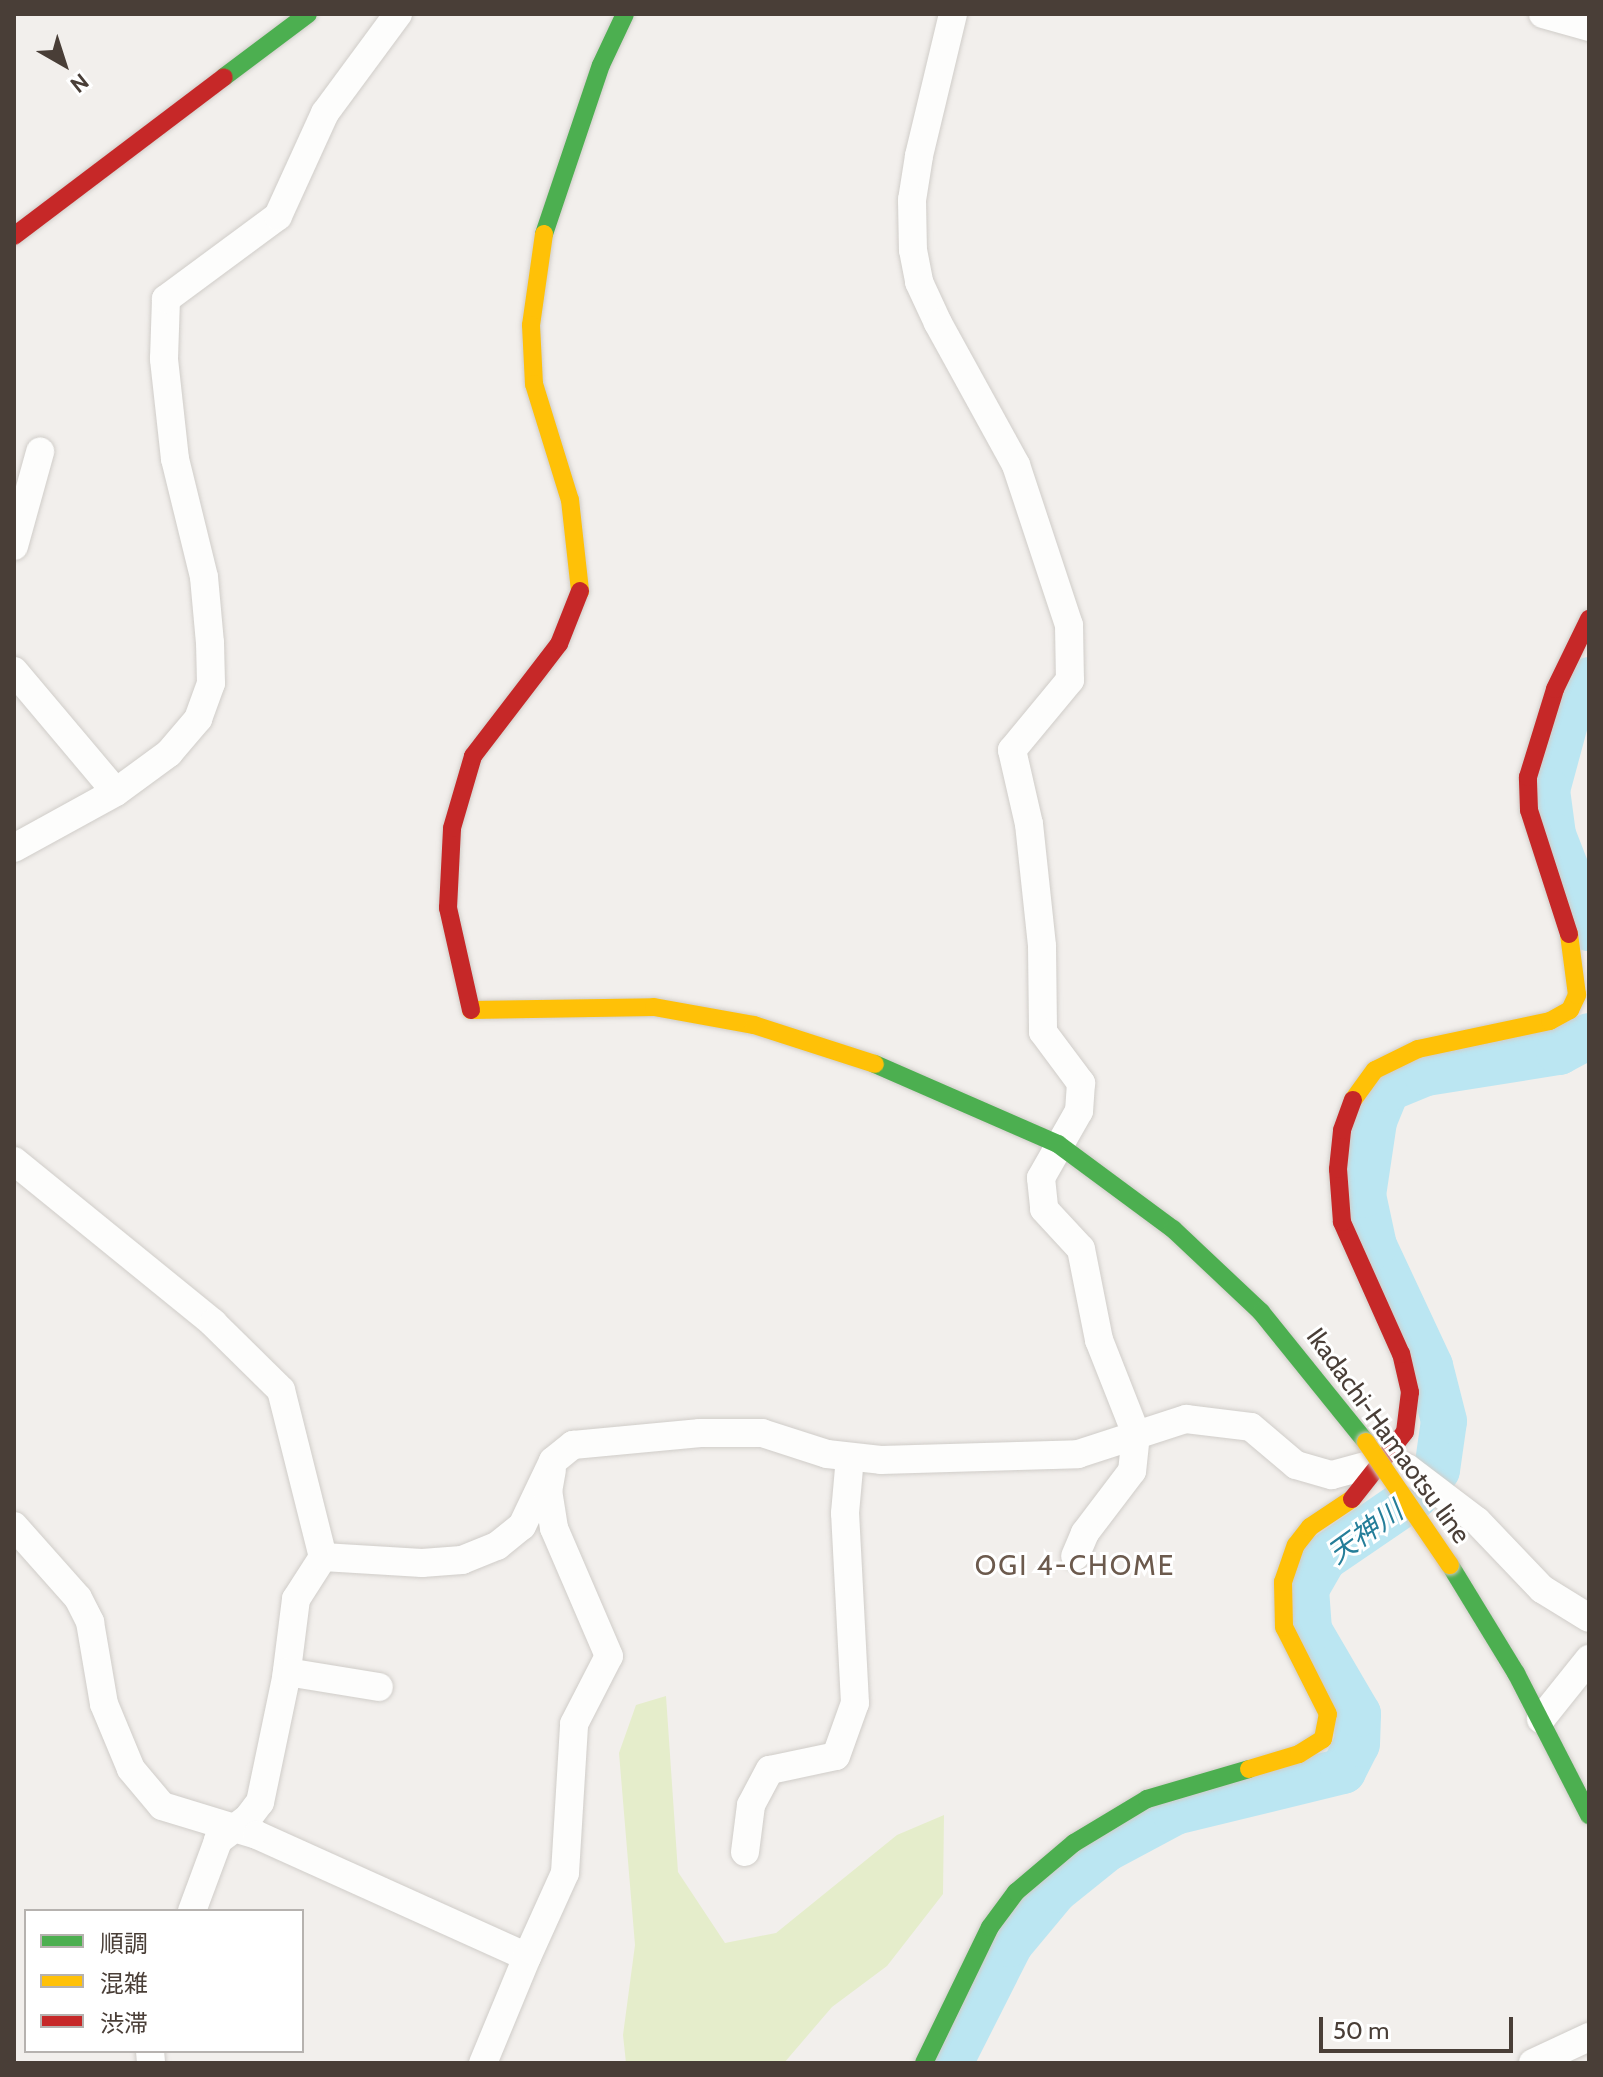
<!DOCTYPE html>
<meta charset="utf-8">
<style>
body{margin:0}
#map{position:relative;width:1603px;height:2077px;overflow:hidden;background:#f2efec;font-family:Cabin,"Noto Sans JP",sans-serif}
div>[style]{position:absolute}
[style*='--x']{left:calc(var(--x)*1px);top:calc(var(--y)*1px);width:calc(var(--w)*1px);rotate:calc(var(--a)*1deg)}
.green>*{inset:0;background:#e5edcb}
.river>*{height:46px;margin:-23px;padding:0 23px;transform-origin:23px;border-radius:23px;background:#bbe6f2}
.roads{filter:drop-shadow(0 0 2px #d0cdc9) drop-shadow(0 0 2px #d0cdc9)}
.street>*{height:28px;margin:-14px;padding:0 14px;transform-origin:14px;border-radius:14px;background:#fdfdfc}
.fast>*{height:18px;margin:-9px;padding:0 9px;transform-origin:9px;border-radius:9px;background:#4caf50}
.slow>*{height:18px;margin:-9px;padding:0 9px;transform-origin:9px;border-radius:9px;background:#ffc107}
.jam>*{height:18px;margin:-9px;padding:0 9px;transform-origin:9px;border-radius:9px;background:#c62828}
.bridges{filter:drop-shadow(0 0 2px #d5c7b9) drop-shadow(0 0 2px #d5c7b9)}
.slow-bridge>*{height:18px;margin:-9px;padding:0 9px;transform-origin:9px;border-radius:9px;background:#ffc107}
span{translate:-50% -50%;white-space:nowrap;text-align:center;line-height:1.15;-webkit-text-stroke:6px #fff;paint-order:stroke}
.street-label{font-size:26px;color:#493e37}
.water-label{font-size:28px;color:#257e99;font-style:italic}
.neighbourhood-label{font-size:28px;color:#6c5a4d;letter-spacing:2px}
.frame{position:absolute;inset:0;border:16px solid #493e37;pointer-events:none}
.legend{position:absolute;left:24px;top:1909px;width:280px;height:144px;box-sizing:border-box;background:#fff;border:2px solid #b6b2af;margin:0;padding:10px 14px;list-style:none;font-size:24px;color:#493e37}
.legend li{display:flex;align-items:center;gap:16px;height:40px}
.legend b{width:40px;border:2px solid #b6b2af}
.north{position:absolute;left:24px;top:24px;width:80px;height:80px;-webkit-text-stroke:6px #fff;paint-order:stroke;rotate:141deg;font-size:22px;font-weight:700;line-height:32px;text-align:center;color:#493e37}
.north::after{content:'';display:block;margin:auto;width:28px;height:36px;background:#493e37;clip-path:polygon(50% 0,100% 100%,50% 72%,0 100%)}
.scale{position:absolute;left:1319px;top:2017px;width:194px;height:36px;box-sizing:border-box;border:4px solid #493e37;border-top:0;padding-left:10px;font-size:24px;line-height:28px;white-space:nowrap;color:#493e37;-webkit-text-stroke:6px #fff;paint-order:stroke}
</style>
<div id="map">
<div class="green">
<i style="clip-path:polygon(666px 1696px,678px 1872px,725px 1943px,776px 1933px,897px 1835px,944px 1815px,943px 1894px,887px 1966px,832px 2007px,784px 2063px,626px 2063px,623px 2035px,635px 1945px,619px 1753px,636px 1705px)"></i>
</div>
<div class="river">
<i style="--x:1589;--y:680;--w:42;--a:121.4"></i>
<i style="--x:1567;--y:716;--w:77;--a:105.1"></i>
<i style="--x:1547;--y:790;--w:45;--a:82.4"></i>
<i style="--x:1553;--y:835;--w:100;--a:68.8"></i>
<i style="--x:950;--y:2063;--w:133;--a:-63.2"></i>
<i style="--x:1010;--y:1944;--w:70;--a:-50.2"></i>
<i style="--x:1055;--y:1890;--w:65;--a:-38.8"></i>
<i style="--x:1106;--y:1849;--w:78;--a:-28.2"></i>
<i style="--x:1175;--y:1812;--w:173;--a:-13.7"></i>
<i style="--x:1343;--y:1771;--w:30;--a:-63"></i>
<i style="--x:1357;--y:1744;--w:30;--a:-88"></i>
<i style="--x:1358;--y:1714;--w:97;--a:-120.3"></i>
<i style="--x:1309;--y:1630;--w:41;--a:-94.2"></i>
<i style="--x:1306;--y:1589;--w:36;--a:-60"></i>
<i style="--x:1324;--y:1558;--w:110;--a:-34.3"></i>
<i style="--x:1415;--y:1496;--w:34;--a:-50"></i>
<i style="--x:1437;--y:1470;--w:49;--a:-81.9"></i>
<i style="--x:1444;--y:1421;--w:57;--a:-104.3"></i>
<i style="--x:1430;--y:1366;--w:132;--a:-115"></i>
<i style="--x:1374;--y:1246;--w:52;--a:-102.2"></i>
<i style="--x:1363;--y:1195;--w:75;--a:-81.5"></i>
<i style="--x:1374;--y:1121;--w:35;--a:-68"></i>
<i style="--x:1387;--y:1089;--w:42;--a:-22.3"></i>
<i style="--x:1426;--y:1073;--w:135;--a:-9"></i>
<i style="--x:1559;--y:1052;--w:34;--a:-28"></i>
</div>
<div class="roads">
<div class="street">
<i style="--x:953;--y:14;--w:146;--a:103.5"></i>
<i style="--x:919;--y:156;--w:45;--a:99"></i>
<i style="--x:912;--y:200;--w:50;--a:88.9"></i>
<i style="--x:913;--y:250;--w:33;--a:79"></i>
<i style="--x:919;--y:282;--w:45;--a:65.1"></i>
<i style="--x:938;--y:323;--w:162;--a:61.2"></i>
<i style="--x:1016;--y:465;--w:169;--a:71.7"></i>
<i style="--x:1069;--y:625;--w:55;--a:89"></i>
<i style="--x:1070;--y:680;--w:91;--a:129.6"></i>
<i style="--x:1012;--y:750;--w:76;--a:77.1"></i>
<i style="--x:1029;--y:824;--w:123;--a:83.9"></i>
<i style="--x:1042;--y:946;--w:86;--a:89.3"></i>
<i style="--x:1043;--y:1032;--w:64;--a:53.3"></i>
<i style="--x:1081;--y:1083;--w:28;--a:94"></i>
<i style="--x:1079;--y:1111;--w:77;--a:119.6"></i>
<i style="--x:1041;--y:1178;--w:31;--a:84"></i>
<i style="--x:1044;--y:1209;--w:54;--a:47.2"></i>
<i style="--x:1081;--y:1249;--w:93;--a:78.8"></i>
<i style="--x:1099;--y:1340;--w:101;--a:68.5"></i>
<i style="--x:1136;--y:1434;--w:37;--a:96"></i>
<i style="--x:1132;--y:1471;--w:78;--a:127.2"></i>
<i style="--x:1085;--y:1533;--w:25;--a:113"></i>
<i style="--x:1543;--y:14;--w:48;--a:15.8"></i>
<i style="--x:14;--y:546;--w:98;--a:-74.5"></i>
<i style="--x:14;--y:671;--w:158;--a:49.9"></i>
<i style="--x:14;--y:848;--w:116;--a:-28.8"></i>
<i style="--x:116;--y:792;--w:66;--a:-36.3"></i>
<i style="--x:169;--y:753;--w:45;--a:-49.5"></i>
<i style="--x:198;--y:719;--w:38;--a:-70"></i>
<i style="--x:211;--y:683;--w:40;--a:-91.4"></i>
<i style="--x:210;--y:643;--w:66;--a:-95.2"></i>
<i style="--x:204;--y:577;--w:122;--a:-103.8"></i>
<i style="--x:175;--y:459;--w:101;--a:-96.3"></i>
<i style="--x:164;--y:359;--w:60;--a:-88.1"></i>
<i style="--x:166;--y:299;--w:139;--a:-36.5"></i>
<i style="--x:278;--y:216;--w:113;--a:-65.5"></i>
<i style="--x:325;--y:113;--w:123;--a:-53.6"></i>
<i style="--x:14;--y:1161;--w:257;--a:39.1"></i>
<i style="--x:213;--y:1323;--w:95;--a:44.6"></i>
<i style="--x:281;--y:1390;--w:172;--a:75.9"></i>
<i style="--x:323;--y:1557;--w:50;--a:122.7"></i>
<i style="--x:296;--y:1599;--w:80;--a:97.2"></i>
<i style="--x:286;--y:1678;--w:127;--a:101.8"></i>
<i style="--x:260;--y:1802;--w:20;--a:127"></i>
<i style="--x:248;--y:1818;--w:38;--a:143"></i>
<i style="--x:218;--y:1841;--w:75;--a:110.4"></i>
<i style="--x:14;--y:1526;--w:96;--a:48.4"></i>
<i style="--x:78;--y:1598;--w:27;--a:63"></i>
<i style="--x:90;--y:1622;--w:83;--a:80.3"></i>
<i style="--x:104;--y:1704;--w:70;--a:67.4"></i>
<i style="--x:131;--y:1769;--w:48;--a:50"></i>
<i style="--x:162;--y:1806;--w:99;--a:17"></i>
<i style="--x:257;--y:1835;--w:296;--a:24.3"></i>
<i style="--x:527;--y:1957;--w:115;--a:112.5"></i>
<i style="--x:323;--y:1557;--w:99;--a:3.5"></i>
<i style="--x:422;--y:1563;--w:40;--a:-4.3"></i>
<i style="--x:462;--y:1560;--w:38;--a:-22"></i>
<i style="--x:497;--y:1546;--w:32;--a:-39"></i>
<i style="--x:522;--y:1526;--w:72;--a:-64.5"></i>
<i style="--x:553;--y:1461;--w:26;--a:-39"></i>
<i style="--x:573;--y:1445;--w:128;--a:-5.4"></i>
<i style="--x:700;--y:1433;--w:62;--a:0"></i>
<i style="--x:762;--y:1433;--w:68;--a:17.9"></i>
<i style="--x:827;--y:1454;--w:54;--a:6.3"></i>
<i style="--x:881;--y:1460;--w:197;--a:-1.7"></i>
<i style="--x:1078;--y:1454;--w:114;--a:-18"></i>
<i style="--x:1186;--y:1419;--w:65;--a:7"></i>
<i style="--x:1251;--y:1427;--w:59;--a:40.2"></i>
<i style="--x:1296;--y:1465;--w:37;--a:16"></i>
<i style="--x:1332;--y:1475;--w:54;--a:-15.1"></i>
<i style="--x:1384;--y:1461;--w:24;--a:17"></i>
<i style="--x:1407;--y:1468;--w:88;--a:37.1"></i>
<i style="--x:1477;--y:1521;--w:94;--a:46.3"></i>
<i style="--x:1542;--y:1589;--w:55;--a:31.7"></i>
<i style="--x:287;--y:1672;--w:93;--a:9.3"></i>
<i style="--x:1541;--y:1719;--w:77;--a:-51.3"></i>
<i style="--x:745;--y:1852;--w:47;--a:-82.7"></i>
<i style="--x:751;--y:1805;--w:40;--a:-62"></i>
<i style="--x:770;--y:1770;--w:67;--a:-12"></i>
<i style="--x:836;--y:1756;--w:56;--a:-70.3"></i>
<i style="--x:855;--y:1703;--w:190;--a:-93"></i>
<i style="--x:845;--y:1513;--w:56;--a:-84.9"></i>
<i style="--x:527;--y:1957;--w:92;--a:-65.7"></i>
<i style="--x:565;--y:1873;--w:149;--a:-86.5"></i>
<i style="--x:574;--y:1724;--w:76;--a:-62.8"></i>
<i style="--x:609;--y:1656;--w:139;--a:-113.3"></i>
<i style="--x:554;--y:1528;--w:36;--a:-99"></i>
<i style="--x:548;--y:1492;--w:22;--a:-80"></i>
<i style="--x:150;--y:2051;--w:12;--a:85"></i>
<i style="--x:1533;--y:2063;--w:62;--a:-24.9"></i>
</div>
<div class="fast">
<i style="--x:224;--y:77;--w:105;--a:-36.9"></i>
<i style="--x:544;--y:234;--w:178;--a:-71.4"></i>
<i style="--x:601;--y:65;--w:56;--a:-64.8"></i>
<i style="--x:875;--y:1064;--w:200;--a:23.6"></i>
<i style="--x:1058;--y:1144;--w:143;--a:36.5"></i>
<i style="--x:1173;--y:1229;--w:121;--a:43.3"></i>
<i style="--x:1261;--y:1312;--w:167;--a:51.1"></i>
<i style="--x:1450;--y:1565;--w:127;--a:58.6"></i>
<i style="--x:1516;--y:1673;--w:160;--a:62.8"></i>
<i style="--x:924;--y:2063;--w:151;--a:-64.1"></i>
<i style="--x:990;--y:1927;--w:44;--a:-53.4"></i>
<i style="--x:1016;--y:1892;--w:76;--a:-40.2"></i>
<i style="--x:1074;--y:1843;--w:85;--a:-31.1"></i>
<i style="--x:1147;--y:1799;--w:106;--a:-16.4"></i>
</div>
<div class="slow">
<i style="--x:544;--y:234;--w:92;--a:98.1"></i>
<i style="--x:531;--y:325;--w:59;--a:87.1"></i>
<i style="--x:534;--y:384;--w:121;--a:72.8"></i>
<i style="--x:570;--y:500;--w:92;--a:83.7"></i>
<i style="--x:471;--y:1010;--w:183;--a:-0.9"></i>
<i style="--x:654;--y:1007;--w:102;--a:10.2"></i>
<i style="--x:754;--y:1025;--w:127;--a:17.9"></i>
<i style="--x:1353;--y:1100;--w:37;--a:-54"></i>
<i style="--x:1375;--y:1070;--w:48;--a:-26"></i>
<i style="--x:1418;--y:1049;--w:135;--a:-12"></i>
<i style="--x:1550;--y:1021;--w:23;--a:-29"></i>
<i style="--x:1570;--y:1010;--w:17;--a:-65"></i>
<i style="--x:1577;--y:995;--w:62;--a:-97.5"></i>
<i style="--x:1249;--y:1769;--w:52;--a:-16.7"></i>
<i style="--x:1299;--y:1754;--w:28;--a:-32"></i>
<i style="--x:1323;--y:1739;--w:25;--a:-79"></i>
<i style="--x:1328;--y:1714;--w:97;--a:-116.8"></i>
<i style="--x:1284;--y:1627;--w:45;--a:-91.3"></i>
<i style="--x:1283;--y:1582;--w:39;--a:-71"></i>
<i style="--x:1296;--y:1545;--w:23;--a:-52"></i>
<i style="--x:1310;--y:1527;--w:50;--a:-33.7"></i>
</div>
<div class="jam">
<i style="--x:14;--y:236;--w:263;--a:-37.1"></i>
<i style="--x:1569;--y:934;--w:130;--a:-107.9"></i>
<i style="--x:1529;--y:810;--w:33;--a:-92"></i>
<i style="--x:1528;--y:777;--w:92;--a:-72.9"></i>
<i style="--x:1555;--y:689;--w:78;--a:-64.1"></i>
<i style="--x:471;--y:1010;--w:105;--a:-102.7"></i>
<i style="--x:448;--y:908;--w:80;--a:-87.1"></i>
<i style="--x:452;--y:828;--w:75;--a:-73.7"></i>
<i style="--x:473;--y:756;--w:141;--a:-52.5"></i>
<i style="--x:559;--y:644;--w:57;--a:-68.4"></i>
<i style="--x:1352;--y:1499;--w:85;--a:-51.7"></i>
<i style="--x:1405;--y:1432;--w:40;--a:-82.9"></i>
<i style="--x:1410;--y:1392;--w:39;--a:-103"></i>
<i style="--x:1401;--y:1354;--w:145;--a:-114.1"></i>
<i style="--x:1342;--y:1222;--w:53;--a:-94.3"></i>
<i style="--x:1338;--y:1169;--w:39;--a:-84"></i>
<i style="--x:1342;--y:1130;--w:32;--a:-70"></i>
</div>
</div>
<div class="bridges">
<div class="slow-bridge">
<i style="--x:1366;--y:1442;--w:149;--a:55.7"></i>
</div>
</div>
<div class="street-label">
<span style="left:1388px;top:1436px;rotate:54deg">Ikadachi-Hamaotsu line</span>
</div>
<div class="water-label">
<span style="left:1365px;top:1532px;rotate:-36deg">天神川</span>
</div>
<div class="neighbourhood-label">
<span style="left:1075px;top:1565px">OGI 4-CHOME</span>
</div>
<div class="frame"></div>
<ul class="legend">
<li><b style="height:10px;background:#4caf50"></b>順調</li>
<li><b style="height:10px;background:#ffc107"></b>混雑</li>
<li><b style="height:10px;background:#c62828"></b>渋滞</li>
</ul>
<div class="north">N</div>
<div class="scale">50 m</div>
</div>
